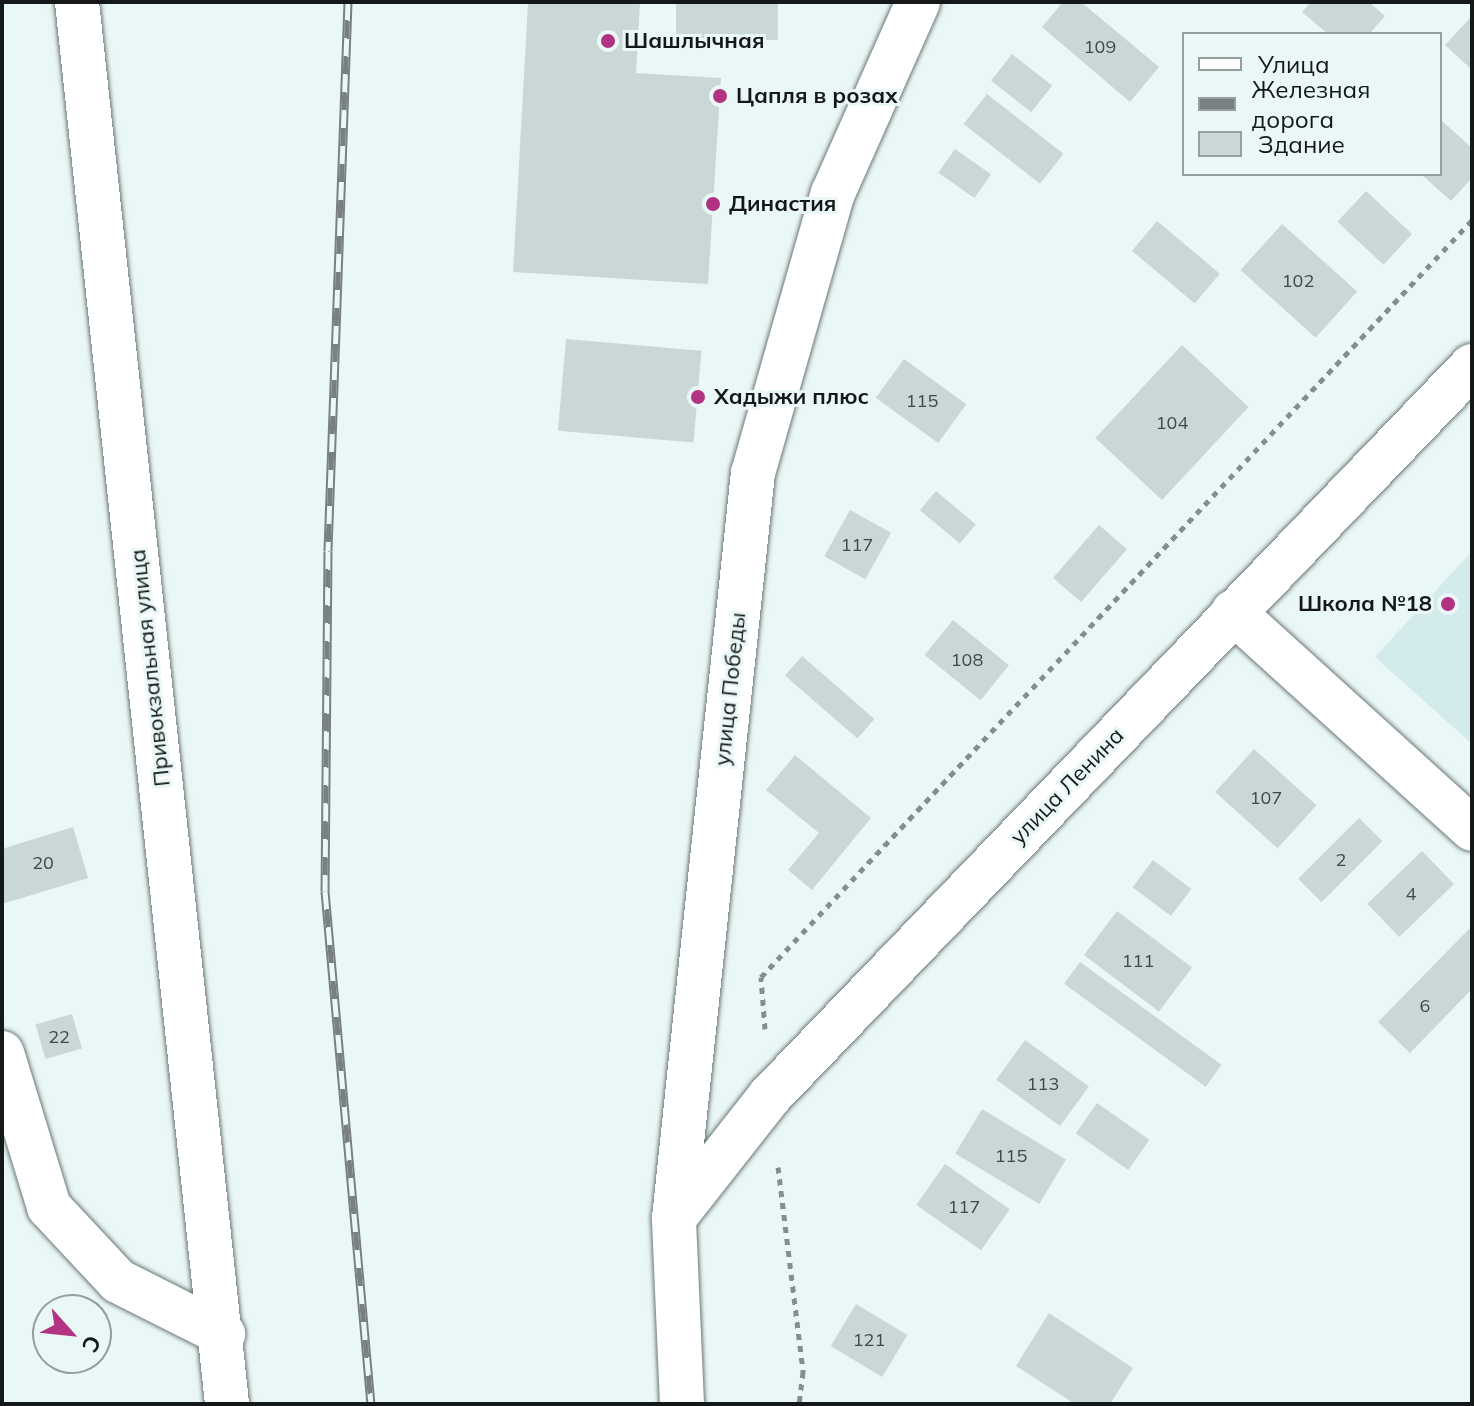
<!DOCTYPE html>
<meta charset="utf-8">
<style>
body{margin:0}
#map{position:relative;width:1474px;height:1406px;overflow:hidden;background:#eaf7f7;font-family:Mulish,sans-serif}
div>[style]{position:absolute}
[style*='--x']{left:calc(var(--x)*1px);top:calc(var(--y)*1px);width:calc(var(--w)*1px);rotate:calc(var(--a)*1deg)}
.built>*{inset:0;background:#d4ebeb}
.building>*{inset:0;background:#c9d7d6;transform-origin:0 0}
.path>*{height:5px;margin-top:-2.5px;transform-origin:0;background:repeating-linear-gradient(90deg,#858e8e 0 6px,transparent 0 12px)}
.roads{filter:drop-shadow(0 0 2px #6c7878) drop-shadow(0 0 2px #6c7878)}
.minor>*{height:44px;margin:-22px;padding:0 22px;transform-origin:22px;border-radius:22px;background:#fff}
.rail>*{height:9px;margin-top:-4.5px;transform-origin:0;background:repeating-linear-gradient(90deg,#eaf7f7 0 18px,#788080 0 36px);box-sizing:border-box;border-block:2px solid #788080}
.dots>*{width:22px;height:22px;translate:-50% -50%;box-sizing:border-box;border:4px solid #eaf7f7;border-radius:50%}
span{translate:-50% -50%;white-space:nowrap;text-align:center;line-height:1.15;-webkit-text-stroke:6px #eaf7f7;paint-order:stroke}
.number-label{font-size:18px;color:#414848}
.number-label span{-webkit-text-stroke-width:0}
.poi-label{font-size:22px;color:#141818;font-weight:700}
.left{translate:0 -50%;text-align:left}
.right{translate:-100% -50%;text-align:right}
.street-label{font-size:22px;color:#141818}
.frame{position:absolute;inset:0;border:4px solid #141818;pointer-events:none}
.legend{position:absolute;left:1182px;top:32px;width:260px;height:144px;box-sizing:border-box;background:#eaf7f7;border:2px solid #949e9e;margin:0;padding:10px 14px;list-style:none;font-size:24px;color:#141818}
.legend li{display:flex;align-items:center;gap:16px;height:40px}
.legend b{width:40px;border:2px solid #949e9e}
.north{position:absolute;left:32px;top:1294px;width:80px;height:80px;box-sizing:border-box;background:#eaf7f7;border:2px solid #949e9e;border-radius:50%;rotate:117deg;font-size:22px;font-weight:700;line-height:32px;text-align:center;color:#141818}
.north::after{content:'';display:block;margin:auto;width:28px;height:36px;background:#b13382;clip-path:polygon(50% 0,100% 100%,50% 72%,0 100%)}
</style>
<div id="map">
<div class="built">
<i style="clip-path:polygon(1472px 551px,1472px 744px,1375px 657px)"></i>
</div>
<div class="building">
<i style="clip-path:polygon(528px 2px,640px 2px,636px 73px,721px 78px,708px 284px,513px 272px)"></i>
<i style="left:676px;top:2px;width:102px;height:38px"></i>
<i style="clip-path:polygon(1063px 2px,1081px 2px,1159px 67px,1130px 102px,1042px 27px)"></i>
<i style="clip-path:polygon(1311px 2px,1369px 2px,1385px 16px,1369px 34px,1328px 34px,1302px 12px)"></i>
<i style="clip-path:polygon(1472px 16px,1472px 70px,1445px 45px)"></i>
<i style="left:1012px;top:54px;width:51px;height:34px;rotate:38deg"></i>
<i style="left:987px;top:94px;width:97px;height:38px;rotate:38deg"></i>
<i style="clip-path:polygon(1440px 119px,1472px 148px,1472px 178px,1451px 201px,1421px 174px,1440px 174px)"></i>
<i style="left:955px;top:149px;width:44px;height:29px;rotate:35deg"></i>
<i style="left:1366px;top:191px;width:63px;height:42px;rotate:43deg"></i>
<i style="left:1157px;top:221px;width:82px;height:39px;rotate:40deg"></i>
<i style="left:1282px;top:224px;width:101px;height:62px;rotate:42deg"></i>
<i style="left:566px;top:339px;width:136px;height:92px;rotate:5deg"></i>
<i style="left:1182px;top:345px;width:91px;height:127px;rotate:43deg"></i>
<i style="left:904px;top:359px;width:77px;height:48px;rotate:36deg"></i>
<i style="left:936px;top:491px;width:52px;height:25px;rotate:40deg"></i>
<i style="left:850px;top:510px;width:47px;height:53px;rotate:29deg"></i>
<i style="left:1099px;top:525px;width:37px;height:70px;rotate:41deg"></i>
<i style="left:953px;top:620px;width:72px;height:45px;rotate:39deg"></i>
<i style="left:802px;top:656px;width:96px;height:26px;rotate:41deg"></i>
<i style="left:1254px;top:749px;width:84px;height:58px;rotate:42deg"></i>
<i style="clip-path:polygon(795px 755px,871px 818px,812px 890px,788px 870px,819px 833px,766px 790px)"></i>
<i style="left:1359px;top:818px;width:33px;height:86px;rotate:45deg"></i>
<i style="clip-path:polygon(73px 827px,88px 878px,2px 904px,2px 849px)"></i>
<i style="left:1422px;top:851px;width:46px;height:76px;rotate:46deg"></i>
<i style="left:1153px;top:860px;width:48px;height:34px;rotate:37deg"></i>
<i style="left:1117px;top:911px;width:94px;height:55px;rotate:37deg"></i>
<i style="clip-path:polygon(1472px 926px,1472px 989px,1410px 1053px,1378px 1022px)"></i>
<i style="left:1080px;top:962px;width:175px;height:27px;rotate:36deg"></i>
<i style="left:72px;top:1014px;width:36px;height:38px;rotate:74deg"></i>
<i style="left:1025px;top:1040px;width:79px;height:49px;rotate:36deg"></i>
<i style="left:1097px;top:1103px;width:64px;height:37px;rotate:35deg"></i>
<i style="left:982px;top:1109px;width:98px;height:52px;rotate:31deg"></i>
<i style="left:945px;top:1164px;width:79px;height:50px;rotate:35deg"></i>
<i style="left:856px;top:1304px;width:60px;height:49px;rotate:31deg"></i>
<i style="clip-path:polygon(1049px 1313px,1133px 1368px,1110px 1404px,1075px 1404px,1016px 1366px)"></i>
</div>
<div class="path">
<i style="--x:765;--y:1029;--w:52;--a:-94.4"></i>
<i style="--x:761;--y:977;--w:1039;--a:-46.79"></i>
<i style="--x:778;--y:1167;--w:207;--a:83"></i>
<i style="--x:803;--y:1372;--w:32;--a:97"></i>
</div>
<div class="roads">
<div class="minor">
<i style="--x:77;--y:2;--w:1410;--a:83.89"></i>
<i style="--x:1233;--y:612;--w:323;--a:42.2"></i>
<i style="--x:2;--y:1053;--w:161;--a:73"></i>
<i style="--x:49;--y:1207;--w:101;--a:47"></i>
<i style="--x:118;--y:1281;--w:118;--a:26.8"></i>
<i style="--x:674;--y:1218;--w:155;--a:-51.8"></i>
<i style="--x:770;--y:1096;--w:1013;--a:-46.12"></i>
<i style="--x:682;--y:1404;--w:186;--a:-92.5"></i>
<i style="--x:674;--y:1218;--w:749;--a:-83.95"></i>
<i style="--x:753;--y:473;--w:291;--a:-74.1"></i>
<i style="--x:833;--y:193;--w:209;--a:-66"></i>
</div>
</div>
<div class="rail">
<i style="--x:348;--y:2;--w:549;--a:92.09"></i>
<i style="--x:328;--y:551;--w:340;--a:90.5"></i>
<i style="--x:325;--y:891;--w:515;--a:84.88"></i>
</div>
<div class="dots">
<i style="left:608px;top:41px;background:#b13382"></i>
<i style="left:720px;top:96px;background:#b13382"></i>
<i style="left:713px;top:204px;background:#b13382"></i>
<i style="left:698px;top:397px;background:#b13382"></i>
<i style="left:1448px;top:604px;background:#b13382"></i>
</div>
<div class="number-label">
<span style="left:1100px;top:47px">109</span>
<span style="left:1298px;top:281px">102</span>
<span style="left:922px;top:401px">115</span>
<span style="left:1172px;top:423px">104</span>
<span style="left:857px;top:545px">117</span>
<span style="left:967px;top:660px">108</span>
<span style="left:1266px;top:798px">107</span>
<span style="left:1341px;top:860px">2</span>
<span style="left:43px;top:863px">20</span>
<span style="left:1411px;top:894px">4</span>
<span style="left:1138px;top:961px">111</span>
<span style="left:1425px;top:1006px">6</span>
<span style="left:59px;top:1037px">22</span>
<span style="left:1043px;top:1084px">113</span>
<span style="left:1011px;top:1156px">115</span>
<span style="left:964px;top:1207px">117</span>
<span style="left:869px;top:1340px">121</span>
</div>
<div class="poi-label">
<span class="left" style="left:624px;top:41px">Шашлычная</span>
<span class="left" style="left:736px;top:96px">Цапля в розах</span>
<span class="left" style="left:729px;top:204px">Династия</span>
<span class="left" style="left:714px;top:397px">Хадыжи плюс</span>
<span class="right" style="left:1432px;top:604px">Школа №18</span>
</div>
<div class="street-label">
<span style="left:150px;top:668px;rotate:-96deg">Привокзальная улица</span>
<span style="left:730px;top:689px;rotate:-84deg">улица Победы</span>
<span style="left:1067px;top:786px;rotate:-46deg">улица Ленина</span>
</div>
<div class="frame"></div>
<ul class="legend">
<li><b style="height:10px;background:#fff"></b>Улица</li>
<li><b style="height:10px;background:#788080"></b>Железная дорога</li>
<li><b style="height:22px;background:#c9d7d6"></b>Здание</li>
</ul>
<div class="north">С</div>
</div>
